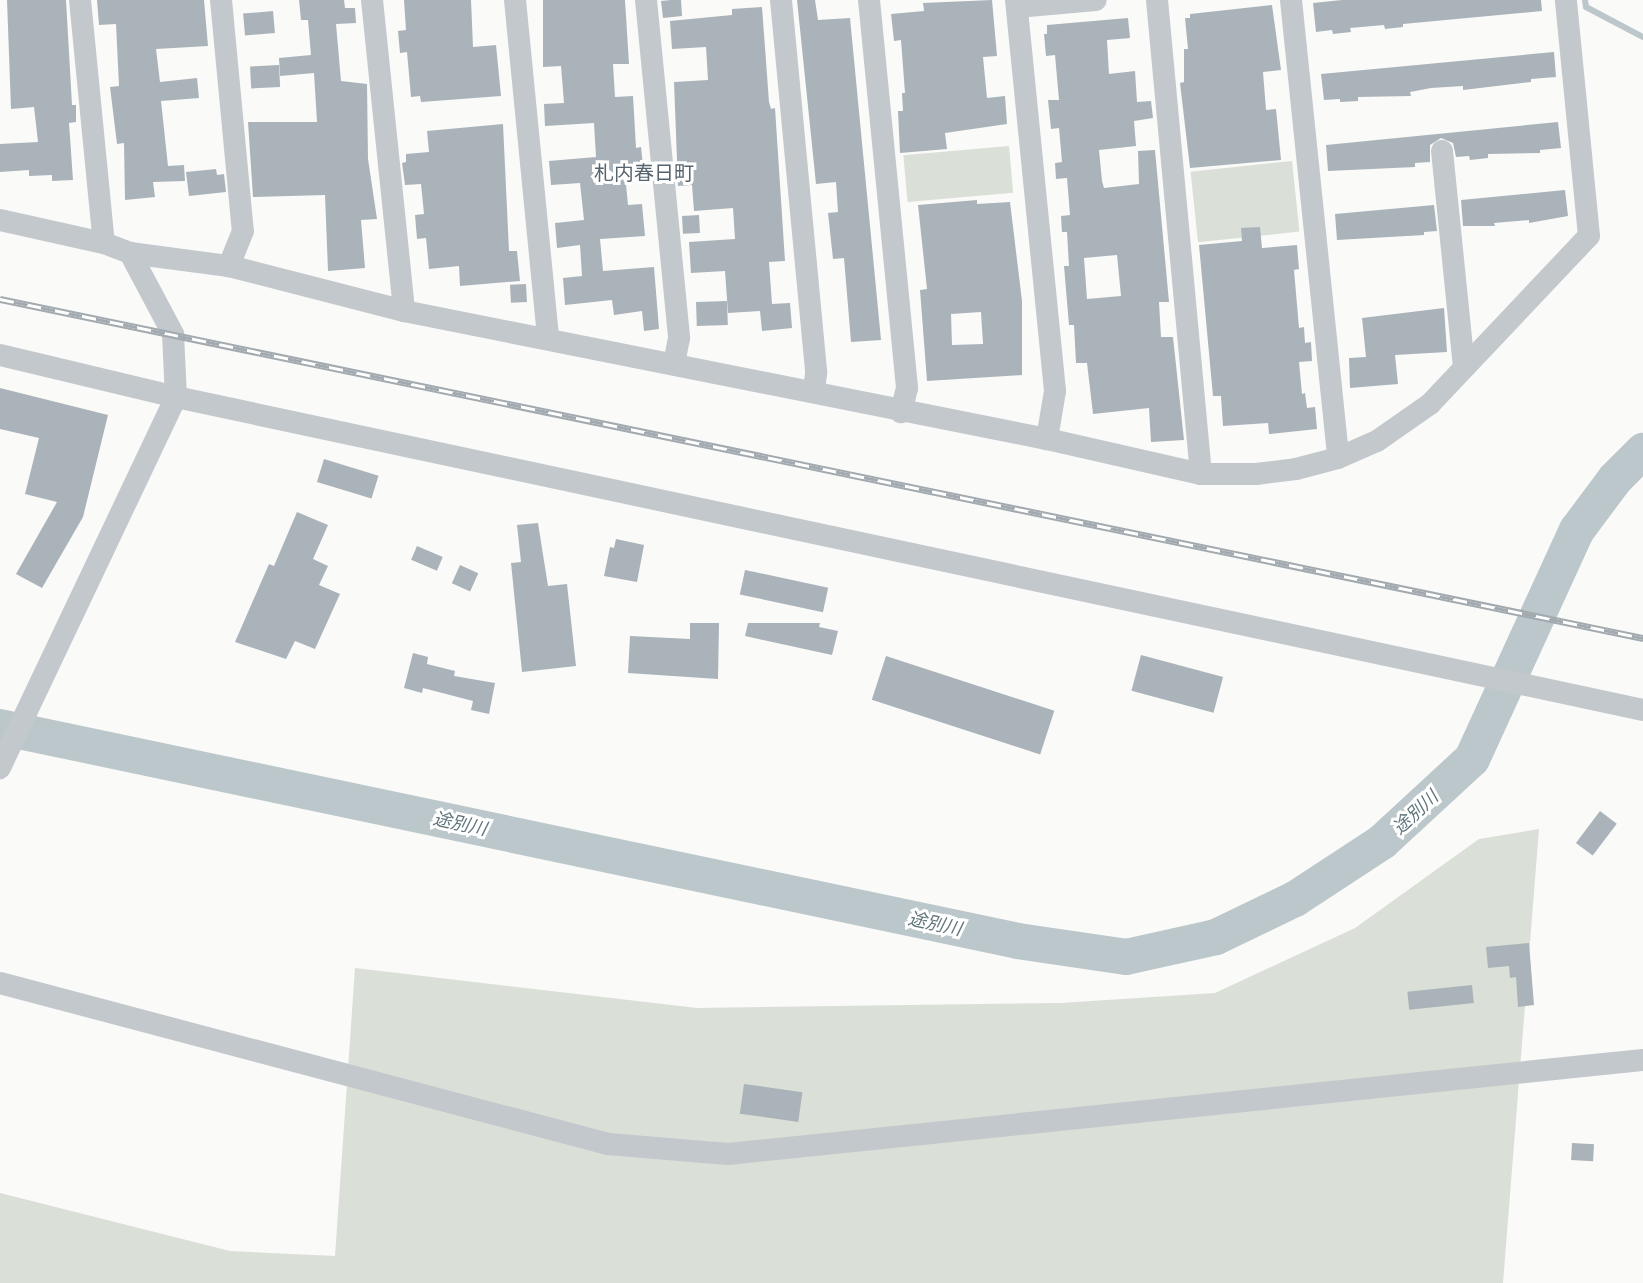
<!DOCTYPE html>
<meta charset="utf-8">
<style>
body{margin:0}
#map{position:relative;width:1643px;height:1283px;overflow:hidden;background:#fafaf8;font-family:"Golos Text","Noto Sans JP",sans-serif}
div>[style]{position:absolute}
[style*='--x']{left:calc(var(--x)*1px);top:calc(var(--y)*1px);width:calc(var(--w)*1px);rotate:calc(var(--a)*1deg)}
.green>*{inset:0;background:#dadfd7;transform-origin:0 0}
.stream>*{height:6px;margin:-3px;padding:0 3px;transform-origin:3px;border-radius:3px;background:#bbc7cb}
.river>*{height:36px;margin:-18px;padding:0 18px;transform-origin:18px;border-radius:18px;background:#bbc7cb}
.building>*{inset:0;background:#aab3b9;transform-origin:0 0}
.minor>*{height:22px;margin:-11px;padding:0 11px;transform-origin:11px;border-radius:11px;background:#c3c8cc}
.rail>*{height:7px;margin-top:-3.5px;transform-origin:0;background:repeating-linear-gradient(90deg,#fff 0 14px,#a2aab0 0 28px);box-sizing:border-box;border-block:2px solid #a2aab0}
span{translate:-50% -50%;white-space:nowrap;text-align:center;line-height:1.15;-webkit-text-stroke:6px #fff;paint-order:stroke}
.water-label{font-size:18px;color:#60757c;font-style:italic}
.quarter-label{font-size:20px;color:#57646e}
</style>
<div id="map">
<div class="green">
<i style="left:1009px;top:146px;width:47px;height:106px;rotate:85deg"></i>
<i style="left:1292px;top:161px;width:71px;height:102px;rotate:84deg"></i>
<i style="clip-path:polygon(1539px 829px,1503px 1283px,0 1283px,0 1193px,230px 1251px,335px 1256px,355px 968px,697px 1008px,1061px 1003px,1215px 993px,1355px 928px,1479px 839px)"></i>
</div>
<div class="stream">
<i style="--x:1585;--y:0;--w:7;--a:82"></i>
<i style="--x:1586;--y:7;--w:64;--a:27.8"></i>
</div>
<div class="river">
<i style="--x:0;--y:727;--w:1040;--a:11.87"></i>
<i style="--x:1018;--y:941;--w:109;--a:8.4"></i>
<i style="--x:1126;--y:957;--w:92;--a:-12.5"></i>
<i style="--x:1216;--y:937;--w:88;--a:-25.7"></i>
<i style="--x:1295;--y:899;--w:104;--a:-33.2"></i>
<i style="--x:1382;--y:842;--w:122;--a:-42.7"></i>
<i style="--x:1472;--y:759;--w:252;--a:-65.4"></i>
<i style="--x:1577;--y:530;--w:64;--a:-53.3"></i>
<i style="--x:1615;--y:479;--w:40;--a:-45"></i>
</div>
<div class="building">
<i style="clip-path:polygon(7px 0,66px 0,72px 105px,76px 105px,76px 122px,69px 123px,73px 180px,52px 181px,52px 175px,29px 176px,29px 170px,0 172px,0 144px,38px 142px,34px 107px,11px 109px)"></i>
<i style="clip-path:polygon(97px 0,204px 0,208px 46px,156px 49px,160px 82px,197px 78px,199px 98px,161px 101px,168px 166px,184px 165px,185px 181px,153px 182px,155px 197px,125px 200px,124px 143px,117px 144px,110px 87px,119px 86px,116px 24px,99px 25px)"></i>
<i style="clip-path:polygon(299px 0,344px 0,345px 8px,355px 8px,356px 23px,336px 24px,341px 81px,367px 84px,368px 159px,377px 219px,361px 220px,365px 268px,328px 271px,325px 195px,253px 197px,248px 122px,317px 122px,314px 73px,280px 76px,279px 58px,311px 55px,308px 20px,301px 20px)"></i>
<i style="clip-path:polygon(404px 0,471px 0,473px 47px,496px 45px,501px 96px,421px 102px,420px 96px,411px 97px,407px 52px,400px 53px,398px 31px,406px 30px)"></i>
<i style="clip-path:polygon(543px 0,625px 0,629px 64px,613px 64px,615px 97px,633px 96px,636px 148px,641px 147px,643px 166px,637px 167px,638px 173px,625px 174px,628px 205px,642px 204px,645px 236px,600px 239px,603px 271px,654px 267px,659px 329px,644px 331px,642px 311px,614px 315px,612px 300px,565px 305px,563px 278px,582px 276px,580px 245px,557px 248px,555px 223px,584px 220px,580px 183px,551px 185px,549px 161px,596px 157px,594px 123px,545px 126px,544px 104px,564px 103px,561px 66px,543px 67px)"></i>
<i style="clip-path:polygon(671px 0,681px 0,682px 16px,663px 18px,661px 1px)"></i>
<i style="clip-path:polygon(797px 0,815px 0,818px 20px,850px 18px,881px 340px,851px 342px,844px 258px,833px 259px,828px 213px,838px 212px,836px 182px,816px 184px)"></i>
<i style="clip-path:polygon(992px 0,997px 56px,983px 57px,987px 98px,1005px 96px,1007px 124px,945px 133px,947px 149px,900px 153px,898px 111px,903px 111px,902px 93px,905px 93px,901px 40px,894px 41px,891px 14px,924px 11px,923px 3px)"></i>
<i style="clip-path:polygon(1342px 0,1541px 0,1542px 11px,1403px 24px,1403px 27px,1385px 29px,1384px 25px,1350px 28px,1351px 32px,1333px 34px,1332px 30px,1316px 32px,1313px 3px)"></i>
<i style="clip-path:polygon(1272px 5px,1281px 70px,1263px 72px,1266px 110px,1276px 109px,1281px 160px,1190px 168px,1180px 83px,1184px 82px,1184px 49px,1188px 49px,1185px 18px,1190px 18px,1190px 14px)"></i>
<i style="clip-path:polygon(762px 7px,769px 102px,771px 109px,775px 108px,785px 261px,769px 262px,772px 304px,790px 303px,792px 328px,762px 331px,760px 311px,728px 313px,725px 271px,691px 273px,689px 242px,735px 239px,733px 208px,694px 211px,692px 185px,678px 186px,674px 82px,708px 80px,706px 47px,672px 49px,670px 21px,732px 15px,732px 9px)"></i>
<i style="left:273px;top:11px;width:22px;height:30px;rotate:85deg"></i>
<i style="clip-path:polygon(evenodd,1128px 18px,1130px 38px,1107px 40px,1109px 74px,1135px 71px,1137px 102px,1151px 101px,1153px 118px,1134px 121px,1136px 146px,1099px 150px,1102px 181px,1104px 188px,1139px 184px,1138px 151px,1155px 150px,1169px 302px,1159px 302px,1161px 337px,1173px 337px,1184px 440px,1151px 442px,1149px 408px,1093px 414px,1087px 363px,1076px 363px,1074px 325px,1069px 325px,1064px 266px,1069px 266px,1067px 232px,1062px 232px,1061px 216px,1070px 215px,1067px 178px,1056px 179px,1055px 163px,1062px 162px,1059px 128px,1051px 129px,1048px 100px,1059px 100px,1055px 55px,1046px 56px,1044px 34px,1047px 34px,1047px 25px,1128px 18px,1117px 255px,1121px 296px,1087px 299px,1084px 258px,1117px 255px)"></i>
<i style="clip-path:polygon(1554px 52px,1556px 77px,1531px 79px,1531px 82px,1463px 90px,1463px 86px,1431px 88px,1410px 92px,1411px 96px,1358px 97px,1358px 101px,1340px 102px,1340px 99px,1324px 100px,1321px 74px)"></i>
<i style="left:279px;top:65px;width:22px;height:29px;rotate:87deg"></i>
<i style="clip-path:polygon(1558px 122px,1561px 148px,1540px 150px,1540px 153px,1488px 154px,1488px 158px,1470px 160px,1469px 156px,1456px 157px,1453px 143px,1441px 138px,1430px 145px,1430px 162px,1415px 163px,1415px 167px,1328px 171px,1326px 145px)"></i>
<i style="clip-path:polygon(503px 124px,509px 251px,517px 251px,520px 281px,460px 286px,459px 266px,429px 269px,426px 238px,417px 239px,415px 215px,424px 214px,421px 184px,405px 185px,402px 163px,406px 162px,406px 154px,429px 152px,427px 131px)"></i>
<i style="clip-path:polygon(216px 169px,217px 175px,224px 174px,226px 192px,189px 196px,186px 172px)"></i>
<i style="clip-path:polygon(1565px 190px,1568px 216px,1529px 223px,1529px 220px,1494px 223px,1495px 226px,1463px 226px,1461px 200px)"></i>
<i style="clip-path:polygon(evenodd,977px 200px,977px 204px,1010px 202px,1022px 301px,1022px 375px,927px 381px,920px 290px,927px 289px,918px 205px,977px 200px,981px 312px,983px 344px,952px 345px,951px 314px,981px 312px)"></i>
<i style="clip-path:polygon(1434px 205px,1437px 231px,1424px 232px,1424px 235px,1337px 240px,1335px 214px)"></i>
<i style="left:699px;top:215px;width:18px;height:17px;rotate:87deg"></i>
<i style="clip-path:polygon(1260px 227px,1262px 248px,1297px 245px,1299px 269px,1294px 270px,1299px 328px,1304px 327px,1305px 343px,1311px 342px,1312px 361px,1299px 362px,1302px 394px,1305px 393px,1307px 408px,1315px 407px,1317px 429px,1269px 434px,1268px 423px,1223px 426px,1221px 396px,1213px 396px,1199px 245px,1242px 241px,1241px 228px)"></i>
<i style="left:526px;top:284px;width:18px;height:16px;rotate:87deg"></i>
<i style="left:727px;top:301px;width:24px;height:31px;rotate:88deg"></i>
<i style="clip-path:polygon(1444px 308px,1447px 352px,1395px 355px,1398px 384px,1350px 388px,1349px 358px,1366px 357px,1362px 318px)"></i>
<i style="clip-path:polygon(0 388px,108px 415px,83px 517px,42px 588px,16px 574px,57px 502px,25px 494px,39px 438px,0 429px)"></i>
<i style="left:324px;top:459px;width:57px;height:24px;rotate:17deg"></i>
<i style="clip-path:polygon(297px 512px,328px 525px,313px 559px,328px 566px,319px 585px,340px 594px,315px 649px,295px 641px,286px 659px,235px 642px,269px 564px,274px 566px)"></i>
<i style="clip-path:polygon(538px 523px,548px 586px,567px 584px,576px 666px,522px 672px,511px 563px,521px 562px,517px 525px)"></i>
<i style="clip-path:polygon(616px 539px,644px 545px,637px 582px,604px 576px,610px 547px,614px 548px)"></i>
<i style="left:417px;top:546px;width:28px;height:15px;rotate:23deg"></i>
<i style="left:460px;top:565px;width:20px;height:20px;rotate:24deg"></i>
<i style="left:745px;top:570px;width:85px;height:25px;rotate:12deg"></i>
<i style="clip-path:polygon(690px 623px,719px 623px,718px 679px,628px 673px,630px 636px,690px 639px)"></i>
<i style="clip-path:polygon(748px 623px,820px 623px,819px 627px,838px 631px,832px 655px,745px 636px)"></i>
<i style="clip-path:polygon(413px 653px,428px 657px,427px 664px,455px 671px,454px 676px,495px 683px,489px 714px,471px 710px,473px 701px,423px 688px,422px 693px,404px 688px)"></i>
<i style="left:1141px;top:655px;width:85px;height:37px;rotate:15deg"></i>
<i style="left:886px;top:656px;width:177px;height:46px;rotate:18deg"></i>
<i style="left:1600px;top:811px;width:21px;height:40px;rotate:37deg"></i>
<i style="clip-path:polygon(1529px 943px,1534px 1005px,1518px 1007px,1516px 977px,1510px 978px,1509px 966px,1488px 968px,1486px 947px)"></i>
<i style="left:1472px;top:985px;width:18px;height:65px;rotate:84deg"></i>
<i style="left:744px;top:1084px;width:59px;height:30px;rotate:8deg"></i>
<i style="left:1572px;top:1143px;width:22px;height:17px;rotate:3deg"></i>
</div>
<div class="minor">
<i style="--x:80;--y:0;--w:244;--a:84.4"></i>
<i style="--x:221;--y:0;--w:232;--a:84.6"></i>
<i style="--x:243;--y:231;--w:38;--a:112"></i>
<i style="--x:372;--y:0;--w:313;--a:84.1"></i>
<i style="--x:515;--y:0;--w:340;--a:84.4"></i>
<i style="--x:646;--y:0;--w:340;--a:84.4"></i>
<i style="--x:679;--y:338;--w:26;--a:101"></i>
<i style="--x:781;--y:0;--w:375;--a:84.6"></i>
<i style="--x:816;--y:373;--w:19;--a:96"></i>
<i style="--x:869;--y:0;--w:390;--a:84.4"></i>
<i style="--x:907;--y:388;--w:25;--a:104"></i>
<i style="--x:1016;--y:0;--w:393;--a:84.3"></i>
<i style="--x:1055;--y:391;--w:49;--a:99.5"></i>
<i style="--x:1157;--y:0;--w:476;--a:84.7"></i>
<i style="--x:1291;--y:0;--w:460;--a:84.1"></i>
<i style="--x:1017;--y:7;--w:79;--a:-5.1"></i>
<i style="--x:1442;--y:151;--w:218;--a:84.2"></i>
<i style="--x:0;--y:220;--w:107;--a:12.5"></i>
<i style="--x:104;--y:243;--w:28;--a:21"></i>
<i style="--x:130;--y:253;--w:92;--a:62"></i>
<i style="--x:173;--y:334;--w:63;--a:87.3"></i>
<i style="--x:176;--y:397;--w:411;--a:115.4"></i>
<i style="--x:130;--y:253;--w:100;--a:7.5"></i>
<i style="--x:229;--y:266;--w:181;--a:14.4"></i>
<i style="--x:404;--y:311;--w:656;--a:11.26"></i>
<i style="--x:1047;--y:439;--w:158;--a:12.8"></i>
<i style="--x:1201;--y:474;--w:55;--a:0"></i>
<i style="--x:1256;--y:474;--w:40;--a:-7.1"></i>
<i style="--x:1296;--y:469;--w:43;--a:-14.7"></i>
<i style="--x:1338;--y:458;--w:43;--a:-23.6"></i>
<i style="--x:1377;--y:441;--w:65;--a:-34.9"></i>
<i style="--x:1430;--y:404;--w:231;--a:-46.6"></i>
<i style="--x:1589;--y:236;--w:237;--a:-95.6"></i>
<i style="--x:0;--y:355;--w:181;--a:13.4"></i>
<i style="--x:176;--y:397;--w:1500;--a:12.04"></i>
<i style="--x:0;--y:983;--w:629;--a:14.83"></i>
<i style="--x:608;--y:1144;--w:120;--a:4.8"></i>
<i style="--x:728;--y:1154;--w:920;--a:-5.87"></i>
</div>
<div class="rail">
<i style="--x:0;--y:299;--w:1678;--a:11.66"></i>
</div>
<div class="water-label">
<span style="left:1415px;top:812px;rotate:-43deg">途別川</span>
<span style="left:460px;top:823px;rotate:12deg">途別川</span>
<span style="left:935px;top:923px;rotate:12deg">途別川</span>
</div>
<div class="quarter-label">
<span style="left:644px;top:172px">札内春日町</span>
</div>
</div>
